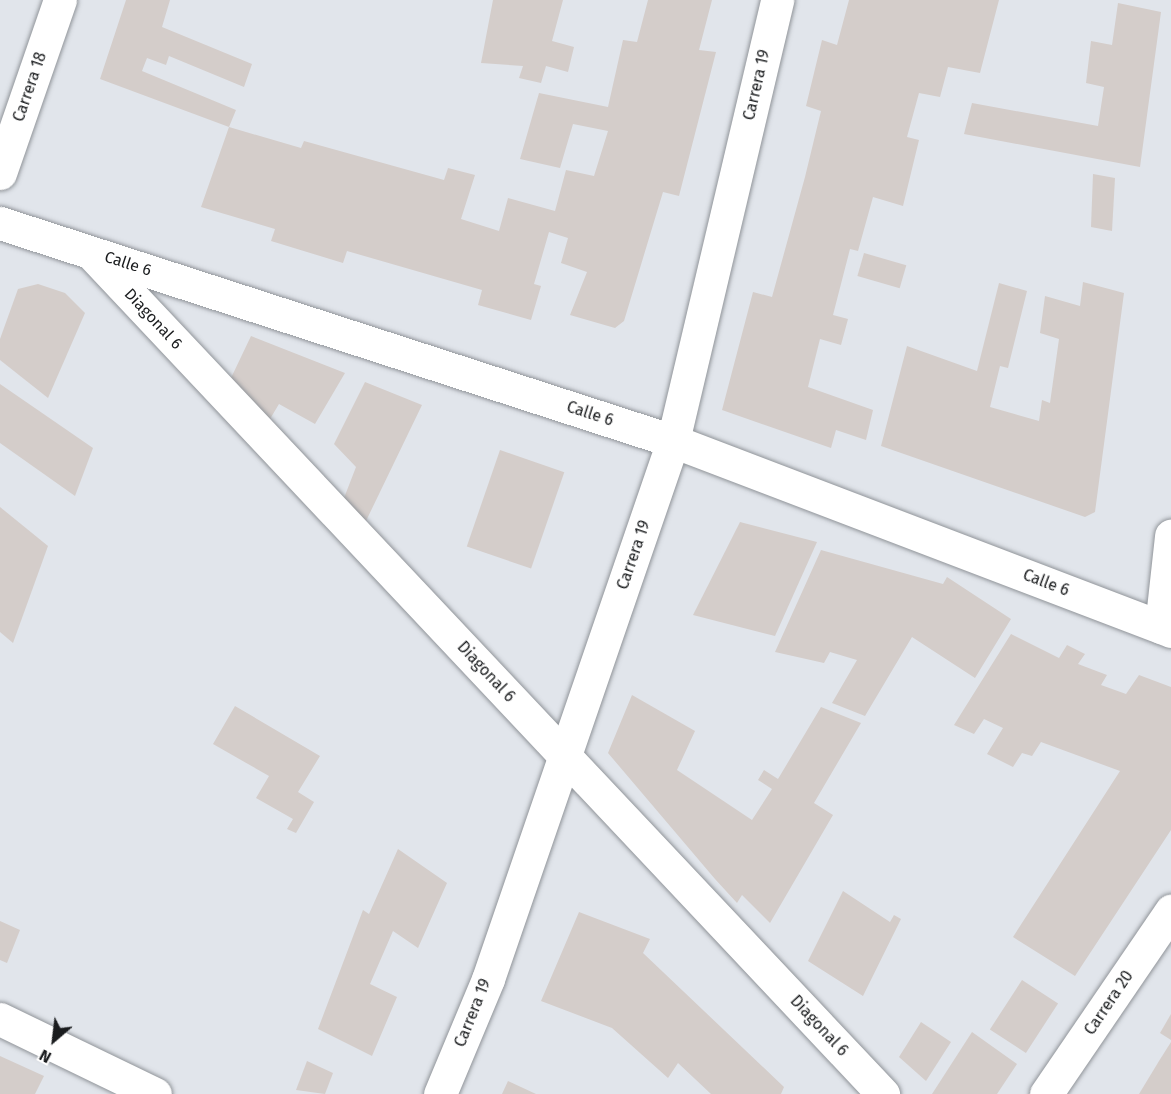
<!DOCTYPE html>
<style>
body{margin:0}
#map{position:relative;width:1171px;height:1094px;overflow:hidden;background:#e1e5eb;font-family:"Fira Sans",sans-serif}
div>[style]{position:absolute}
[style*='--x']{left:calc(var(--x)*1px);top:calc(var(--y)*1px);width:calc(var(--w)*1px);rotate:calc(var(--a)*1deg)}
.building>*{inset:0;background:#d4cdca;transform-origin:0 0}
.roads{filter:drop-shadow(0 0 2px #909499) drop-shadow(0 0 2px #909499)}
.minor>*{height:33px;margin:-16.5px;padding:0 16.5px;transform-origin:16.5px;border-radius:16.5px;background:#fff}
.tertiary>*{height:33px;margin:-16.5px;padding:0 16.5px;transform-origin:16.5px;border-radius:16.5px;background:#fff}
span{translate:-50% -50%;white-space:nowrap;text-align:center;line-height:1.15;-webkit-text-stroke:4.5px #fff;paint-order:stroke}
.street-label{font-size:16px;color:#1a1c1e}
.north{position:absolute;left:24px;top:1010px;width:60px;height:60px;-webkit-text-stroke:4px #fff;paint-order:stroke;rotate:208deg;font-size:16px;font-weight:700;line-height:24px;text-align:center;color:#1a1c1e}
.north::after{content:'';display:block;margin:auto;width:21px;height:27px;background:#1a1c1e;clip-path:polygon(50% 0,100% 100%,50% 72%,0 100%)}
</style>
<div id="map">
<div class="building">
<i style="clip-path:polygon(126px 0,170px 0,162px 27px,252px 64px,244px 87px,169px 56px,166px 65px,147px 58px,142px 71px,236px 110px,229px 127px,301px 148px,304px 141px,444px 180px,448px 168px,475px 175px,461px 219px,499px 231px,508px 198px,555px 211px,566px 170px,594px 176px,608px 131px,573px 124px,560px 168px,520px 159px,539px 93px,608px 107px,623px 40px,637px 42px,648px 0,712px 0,699px 50px,716px 52px,679px 196px,663px 192px,624px 321px,615px 328px,570px 315px,587px 272px,561px 263px,568px 238px,549px 232px,534px 284px,541px 286px,531px 320px,478px 305px,482px 290px,347px 251px,343px 263px,271px 241px,275px 229px,201px 207px,229px 127px,100px 79px)"></i>
<i style="clip-path:polygon(493px 0,563px 0,552px 41px,574px 47px,568px 72px,546px 66px,541px 83px,519px 78px,523px 66px,481px 63px)"></i>
<i style="clip-path:polygon(849px 0,999px 0,980px 73px,948px 67px,940px 97px,919px 93px,907px 137px,919px 140px,903px 206px,873px 197px,858px 251px,850px 249px,833px 315px,848px 319px,841px 345px,820px 339px,808px 387px,873px 410px,866px 440px,836px 430px,831px 448px,722px 410px,753px 292px,772px 297px,805px 177px,821px 111px,806px 106px,822px 40px,837px 45px)"></i>
<i style="clip-path:polygon(1118px 3px,1161px 12px,1140px 167px,964px 134px,972px 103px,1098px 126px,1104px 87px,1086px 83px,1091px 41px,1112px 45px)"></i>
<i style="clip-path:polygon(1093px 174px,1115px 178px,1112px 231px,1091px 227px)"></i>
<i style="left:864px;top:253px;width:44px;height:24px;rotate:16deg"></i>
<i style="clip-path:polygon(1083px 282px,1124px 293px,1095px 512px,1085px 517px,881px 446px,907px 346px,977px 371px,999px 283px,1027px 291px,1008px 368px,1000px 366px,990px 407px,1039px 421px,1042px 400px,1050px 403px,1059px 339px,1040px 333px,1045px 296px,1080px 306px)"></i>
<i style="clip-path:polygon(38px 284px,65px 293px,85px 313px,48px 398px,0 360px,0 339px,18px 289px)"></i>
<i style="clip-path:polygon(251px 336px,345px 373px,315px 424px,279px 404px,270px 419px,231px 378px)"></i>
<i style="clip-path:polygon(365px 382px,422px 405px,366px 521px,344px 498px,356px 467px,334px 444px)"></i>
<i style="clip-path:polygon(0 384px,93px 448px,75px 496px,0 443px)"></i>
<i style="left:500px;top:450px;width:68px;height:102px;rotate:19deg"></i>
<i style="clip-path:polygon(0 507px,48px 546px,13px 643px,0 632px)"></i>
<i style="clip-path:polygon(740px 522px,817px 542px,775px 636px,693px 615px)"></i>
<i style="clip-path:polygon(821px 550px,943px 584px,947px 577px,1011px 619px,975px 678px,912px 637px,865px 716px,832px 703px,857px 660px,830px 652px,824px 663px,775px 652px)"></i>
<i style="clip-path:polygon(1011px 634px,1059px 658px,1067px 645px,1085px 654px,1078px 664px,1107px 675px,1101px 685px,1126px 694px,1139px 675px,1171px 687px,1171px 830px,1075px 976px,1013px 937px,1120px 771px,1041px 742px,1032px 756px,1022px 753px,1013px 767px,987px 754px,1003px 728px,984px 719px,974px 734px,954px 725px)"></i>
<i style="clip-path:polygon(632px 695px,695px 731px,677px 770px,752px 820px,772px 789px,758px 780px,764px 770px,778px 779px,821px 707px,861px 723px,814px 803px,833px 815px,770px 923px,742px 895px,737px 903px,715px 879px,608px 753px)"></i>
<i style="clip-path:polygon(235px 706px,320px 756px,298px 792px,314px 802px,296px 833px,287px 829px,293px 819px,256px 798px,269px 776px,213px 744px)"></i>
<i style="clip-path:polygon(398px 849px,447px 883px,418px 948px,393px 931px,370px 984px,397px 997px,372px 1056px,318px 1029px,363px 910px,369px 914px)"></i>
<i style="clip-path:polygon(843px 891px,890px 922px,894px 915px,901px 919px,863px 996px,808px 961px)"></i>
<i style="clip-path:polygon(579px 912px,650px 939px,643px 953px,784px 1087px,781px 1094px,711px 1094px,678px 1063px,668px 1078px,612px 1028px,541px 1001px)"></i>
<i style="clip-path:polygon(0 921px,20px 930px,7px 963px,0 960px)"></i>
<i style="left:1022px;top:980px;width:43px;height:59px;rotate:33deg"></i>
<i style="clip-path:polygon(1171px 1014px,1171px 1040px,1160px 1033px)"></i>
<i style="clip-path:polygon(921px 1022px,951px 1042px,926px 1081px,899px 1057px)"></i>
<i style="clip-path:polygon(972px 1032px,1017px 1064px,997px 1094px,932px 1094px)"></i>
<i style="clip-path:polygon(1171px 1042px,1171px 1094px,1139px 1094px,1159px 1061px)"></i>
<i style="clip-path:polygon(0 1056px,44px 1076px,35px 1094px,0 1094px)"></i>
<i style="clip-path:polygon(307px 1061px,333px 1073px,325px 1094px,296px 1090px)"></i>
<i style="clip-path:polygon(508px 1081px,536px 1094px,502px 1094px)"></i>
</div>
<div class="roads">
<div class="minor">
<i style="--x:0;--y:223;--w:707;--a:17.95"></i>
<i style="--x:673;--y:441;--w:533;--a:20.88"></i>
<i style="--x:92;--y:254;--w:1154;--a:46.72"></i>
<i style="--x:1161;--y:627;--w:92;--a:-83.7"></i>
<i style="--x:0;--y:1019;--w:172;--a:25.8"></i>
<i style="--x:440;--y:1094;--w:125;--a:-67.3"></i>
<i style="--x:488;--y:979;--w:569;--a:-71.02"></i>
<i style="--x:673;--y:441;--w:453;--a:-76.7"></i>
<i style="--x:1046;--y:1094;--w:222;--a:-55.7"></i>
</div>
<div class="tertiary">
<i style="--x:0;--y:173;--w:183;--a:-70.9"></i>
</div>
</div>
<div class="street-label">
<span style="left:757px;top:85px;rotate:-77deg">Carrera 19</span>
<span style="left:30px;top:87px;rotate:-71deg">Carrera 18</span>
<span style="left:128px;top:264px;rotate:18deg">Calle 6</span>
<span style="left:153px;top:319px;rotate:47deg">Diagonal 6</span>
<span style="left:590px;top:414px;rotate:18deg">Calle 6</span>
<span style="left:634px;top:555px;rotate:-71deg">Carrera 19</span>
<span style="left:1046px;top:583px;rotate:21deg">Calle 6</span>
<span style="left:486px;top:672px;rotate:47deg">Diagonal 6</span>
<span style="left:1109px;top:1003px;rotate:-56deg">Carrera 20</span>
<span style="left:473px;top:1013px;rotate:-68deg">Carrera 19</span>
<span style="left:819px;top:1026px;rotate:47deg">Diagonal 6</span>
</div>
<div class="north">N</div>
</div>
